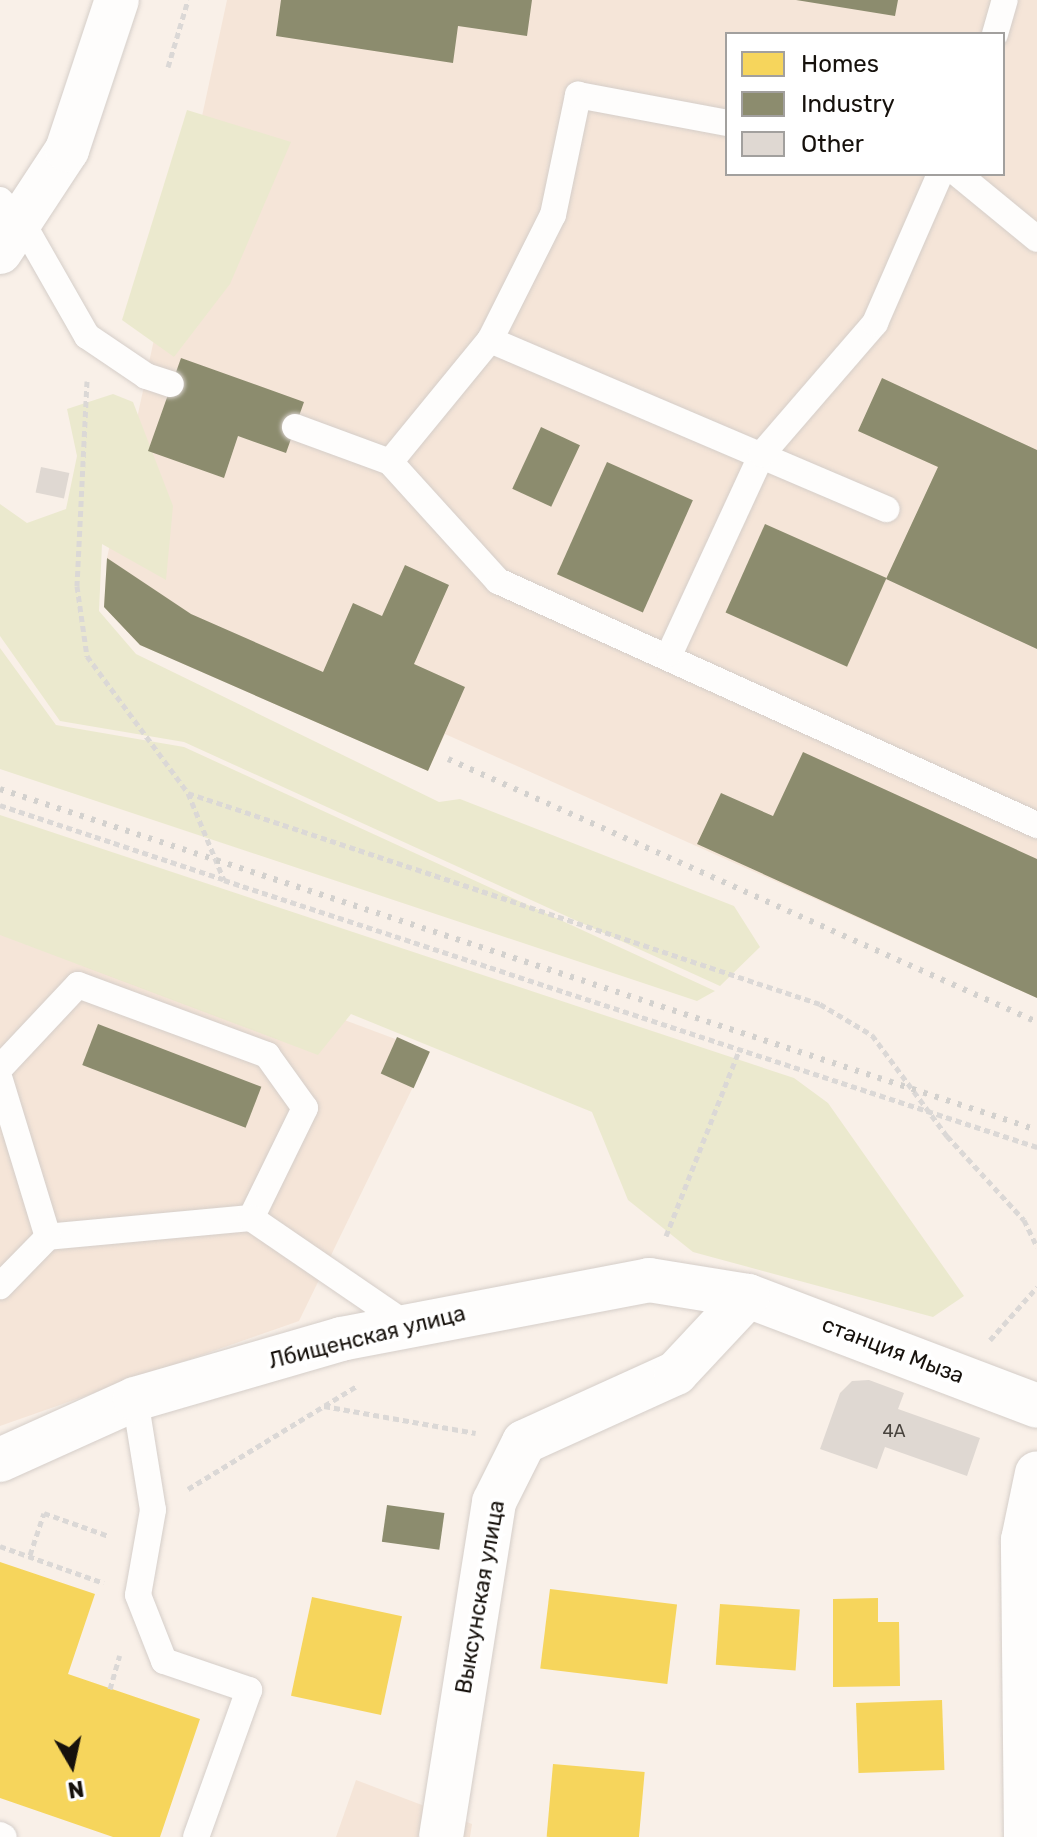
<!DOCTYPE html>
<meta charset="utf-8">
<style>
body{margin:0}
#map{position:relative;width:1037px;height:1837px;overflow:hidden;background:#f9f0e8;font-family:Rubik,sans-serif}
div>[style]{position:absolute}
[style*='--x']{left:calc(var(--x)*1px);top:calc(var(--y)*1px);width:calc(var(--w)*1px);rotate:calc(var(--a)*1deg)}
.built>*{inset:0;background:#f5e5d8}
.green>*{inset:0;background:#ebe9ce}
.homes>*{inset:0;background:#f6d55c;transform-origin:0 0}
.industry>*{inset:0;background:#8c8c6e;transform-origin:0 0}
.building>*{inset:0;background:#dfd8d2;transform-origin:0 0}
.path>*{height:5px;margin-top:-2.5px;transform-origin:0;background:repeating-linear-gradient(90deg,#dbd8d6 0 6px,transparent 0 10px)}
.roads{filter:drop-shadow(0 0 2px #d5cec9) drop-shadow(0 0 2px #d5cec9)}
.lane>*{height:26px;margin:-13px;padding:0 13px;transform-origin:13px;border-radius:13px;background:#fefdfc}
.street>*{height:44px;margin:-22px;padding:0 22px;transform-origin:22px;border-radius:22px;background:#fefdfc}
.rail>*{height:6px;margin-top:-3px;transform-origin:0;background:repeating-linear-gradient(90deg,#d3d1ce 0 4px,transparent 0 12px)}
span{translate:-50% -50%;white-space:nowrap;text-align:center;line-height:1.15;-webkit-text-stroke:8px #fff;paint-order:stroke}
.number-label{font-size:18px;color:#49443e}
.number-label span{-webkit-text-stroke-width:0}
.street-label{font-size:22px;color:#16110c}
.legend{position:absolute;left:725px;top:32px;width:280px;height:144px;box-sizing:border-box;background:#fff;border:2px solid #a2a09e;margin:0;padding:10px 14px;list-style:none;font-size:24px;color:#16110c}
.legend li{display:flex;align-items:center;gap:16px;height:40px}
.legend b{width:40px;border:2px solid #a2a09e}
.north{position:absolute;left:32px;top:1725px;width:80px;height:80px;-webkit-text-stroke:6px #fff;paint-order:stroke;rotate:171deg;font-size:22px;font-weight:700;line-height:32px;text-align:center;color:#16110c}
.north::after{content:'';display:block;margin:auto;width:28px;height:36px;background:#16110c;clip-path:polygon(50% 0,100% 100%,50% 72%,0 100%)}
</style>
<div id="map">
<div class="built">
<i style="clip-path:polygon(evenodd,227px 0,1037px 0,1037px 998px,445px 734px,428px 771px,140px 645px,104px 607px,107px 558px,227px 0,727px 34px,1003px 34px,1003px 174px,727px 174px,727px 34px)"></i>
<i style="clip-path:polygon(0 891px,430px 1052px,299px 1321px,0 1426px)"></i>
<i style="clip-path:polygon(356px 1780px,472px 1824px,470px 1837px,336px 1837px)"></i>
</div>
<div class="green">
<i style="clip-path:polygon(187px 110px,291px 142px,230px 284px,174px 357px,122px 320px)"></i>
<i style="clip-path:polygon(113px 394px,133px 402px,173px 506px,166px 580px,102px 544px,99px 611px,136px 654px,439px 802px,460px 799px,734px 906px,760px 947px,720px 986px,184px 742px,60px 721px,0 636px,0 504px,27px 523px,66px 509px,77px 456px,67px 409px)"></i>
<i style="clip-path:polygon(0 648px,56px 725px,184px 747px,715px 991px,697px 1001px,0 769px)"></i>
<i style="clip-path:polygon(0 815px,794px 1078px,828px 1103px,964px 1296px,933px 1317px,693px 1252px,628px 1200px,592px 1112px,351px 1014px,318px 1055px,0 935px)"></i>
</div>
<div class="homes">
<i style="clip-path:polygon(0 1562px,95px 1594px,68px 1674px,200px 1719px,160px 1837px,113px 1837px,0 1798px)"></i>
<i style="left:550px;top:1589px;width:128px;height:80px;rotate:7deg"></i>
<i style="left:312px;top:1597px;width:92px;height:101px;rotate:12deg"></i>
<i style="clip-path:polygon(878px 1598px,878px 1622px,899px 1622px,900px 1686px,833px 1687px,833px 1599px)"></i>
<i style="left:720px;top:1604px;width:80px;height:61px;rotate:4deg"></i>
<i style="left:942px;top:1700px;width:70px;height:86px;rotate:88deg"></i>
<i style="left:553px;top:1764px;width:92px;height:73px;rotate:5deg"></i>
</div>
<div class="industry">
<i style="clip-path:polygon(281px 0,532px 0,527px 36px,458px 26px,453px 63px,276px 36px)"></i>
<i style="clip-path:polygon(796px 0,898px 0,895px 16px)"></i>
<i style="clip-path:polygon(181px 358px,304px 402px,286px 453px,238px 436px,224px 478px,148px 451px)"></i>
<i style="clip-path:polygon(882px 378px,1037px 450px,1037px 649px,886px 579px,938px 467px,858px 431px)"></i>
<i style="left:541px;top:427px;width:43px;height:68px;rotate:25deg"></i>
<i style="left:607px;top:462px;width:94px;height:123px;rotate:24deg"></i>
<i style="left:765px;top:524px;width:133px;height:97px;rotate:24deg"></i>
<i style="clip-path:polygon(107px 558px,191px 614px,323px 672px,353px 603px,382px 616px,405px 565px,449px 585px,414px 664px,465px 687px,428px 771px,140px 645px,104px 607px)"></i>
<i style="clip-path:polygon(803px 752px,1037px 859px,1037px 998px,697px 844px,721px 793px,773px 816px)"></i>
<i style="left:98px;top:1024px;width:175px;height:44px;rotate:21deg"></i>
<i style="left:397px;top:1037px;width:36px;height:40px;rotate:24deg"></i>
<i style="left:387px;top:1505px;width:58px;height:37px;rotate:8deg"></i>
</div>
<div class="building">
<i style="left:41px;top:467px;width:29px;height:26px;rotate:12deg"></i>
<i style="clip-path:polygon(869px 1380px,904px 1393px,898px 1409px,980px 1438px,967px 1476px,885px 1447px,877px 1469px,820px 1449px,840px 1393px,852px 1381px)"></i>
</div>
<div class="path">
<i style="--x:168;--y:67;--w:70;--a:-73.4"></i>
<i style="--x:87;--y:381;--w:205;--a:92.8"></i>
<i style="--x:77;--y:586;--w:71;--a:81.9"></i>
<i style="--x:87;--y:656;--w:170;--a:53.6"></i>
<i style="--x:188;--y:793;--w:94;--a:67.5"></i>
<i style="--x:224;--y:880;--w:856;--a:18.18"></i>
<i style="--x:188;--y:793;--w:666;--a:18.46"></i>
<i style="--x:820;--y:1004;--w:61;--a:30.8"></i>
<i style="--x:872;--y:1035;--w:126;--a:53.4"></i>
<i style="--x:947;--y:1136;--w:114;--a:47.5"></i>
<i style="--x:1024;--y:1220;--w:30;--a:64"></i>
<i style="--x:0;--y:805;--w:235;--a:18.4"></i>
<i style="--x:666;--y:1236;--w:199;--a:-68.5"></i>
<i style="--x:990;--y:1340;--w:71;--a:-48.4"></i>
<i style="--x:324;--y:1406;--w:154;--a:10.1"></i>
<i style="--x:188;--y:1489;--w:198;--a:-31.4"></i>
<i style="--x:0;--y:1546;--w:110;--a:19.6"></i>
<i style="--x:30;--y:1555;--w:44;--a:-71.6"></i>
<i style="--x:44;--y:1513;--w:69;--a:19.5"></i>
<i style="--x:110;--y:1689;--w:35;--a:-74"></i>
</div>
<div class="roads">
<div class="lane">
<i style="--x:995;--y:34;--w:35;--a:-74"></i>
<i style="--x:958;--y:174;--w:102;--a:39.4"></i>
<i style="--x:0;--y:200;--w:33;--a:46"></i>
<i style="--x:23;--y:224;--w:129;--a:60.3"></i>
<i style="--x:87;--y:336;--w:71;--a:34.1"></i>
<i style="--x:146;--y:376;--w:26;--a:18"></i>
<i style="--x:490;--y:340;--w:431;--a:23.1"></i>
<i style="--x:295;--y:427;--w:101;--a:20.2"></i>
<i style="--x:390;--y:462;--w:158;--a:-50.7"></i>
<i style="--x:490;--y:340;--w:140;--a:-63.3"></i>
<i style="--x:553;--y:215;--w:123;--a:-78.2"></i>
<i style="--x:578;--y:95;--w:152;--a:10.6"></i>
<i style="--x:390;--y:462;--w:161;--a:47.8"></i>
<i style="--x:498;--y:581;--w:592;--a:24.36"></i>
<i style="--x:670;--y:653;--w:219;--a:-65.2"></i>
<i style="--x:762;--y:454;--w:173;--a:-49.2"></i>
<i style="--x:875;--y:323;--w:163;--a:-66.4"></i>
<i style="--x:0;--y:1068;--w:114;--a:-46.8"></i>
<i style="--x:78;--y:985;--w:202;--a:20.3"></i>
<i style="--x:267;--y:1055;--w:65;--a:54.4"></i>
<i style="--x:305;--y:1108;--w:123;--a:116.1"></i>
<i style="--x:251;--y:1218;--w:204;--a:174.7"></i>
<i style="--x:0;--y:1080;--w:164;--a:73"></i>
<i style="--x:48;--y:1237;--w:69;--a:134.4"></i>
<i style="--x:251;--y:1218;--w:189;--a:34.4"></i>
<i style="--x:135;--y:1399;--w:112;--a:80.8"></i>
<i style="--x:153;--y:1510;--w:86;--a:100"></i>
<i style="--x:138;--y:1595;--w:71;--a:68.5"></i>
<i style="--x:164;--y:1661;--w:90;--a:18.8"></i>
<i style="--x:249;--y:1690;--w:156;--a:109.8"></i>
<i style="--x:0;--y:1835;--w:4;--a:27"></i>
</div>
<div class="street">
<i style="--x:0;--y:252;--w:122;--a:-56.7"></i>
<i style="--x:67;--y:150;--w:158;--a:-71.6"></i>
<i style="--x:0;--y:1460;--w:148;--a:-24.3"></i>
<i style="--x:135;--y:1399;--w:215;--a:-16.2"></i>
<i style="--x:341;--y:1339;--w:314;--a:-10.8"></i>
<i style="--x:649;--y:1280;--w:100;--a:9.2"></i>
<i style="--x:748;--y:1296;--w:309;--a:20.8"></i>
<i style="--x:441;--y:1837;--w:339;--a:-81"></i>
<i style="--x:494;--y:1502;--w:67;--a:-63.4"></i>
<i style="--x:524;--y:1442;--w:167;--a:-24.4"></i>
<i style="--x:676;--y:1373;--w:105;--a:-46.9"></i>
<i style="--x:1026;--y:1837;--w:297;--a:-90.6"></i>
<i style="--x:1023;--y:1540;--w:68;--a:-78.2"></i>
</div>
</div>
<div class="rail">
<i style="--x:448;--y:759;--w:645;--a:24.06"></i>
<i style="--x:0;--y:789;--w:1092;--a:18.2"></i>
</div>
<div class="number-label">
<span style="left:894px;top:1431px">4А</span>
</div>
<div class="street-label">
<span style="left:367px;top:1337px;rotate:-14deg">Лбищенская улица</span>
<span style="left:893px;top:1350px;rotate:21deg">станция Мыза</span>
<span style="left:480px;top:1597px;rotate:-80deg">Выксунская улица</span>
</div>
<ul class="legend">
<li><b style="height:22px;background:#f6d55c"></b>Homes</li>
<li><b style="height:22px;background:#8c8c6e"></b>Industry</li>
<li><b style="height:22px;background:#dfd8d2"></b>Other</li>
</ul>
<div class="north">N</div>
</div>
